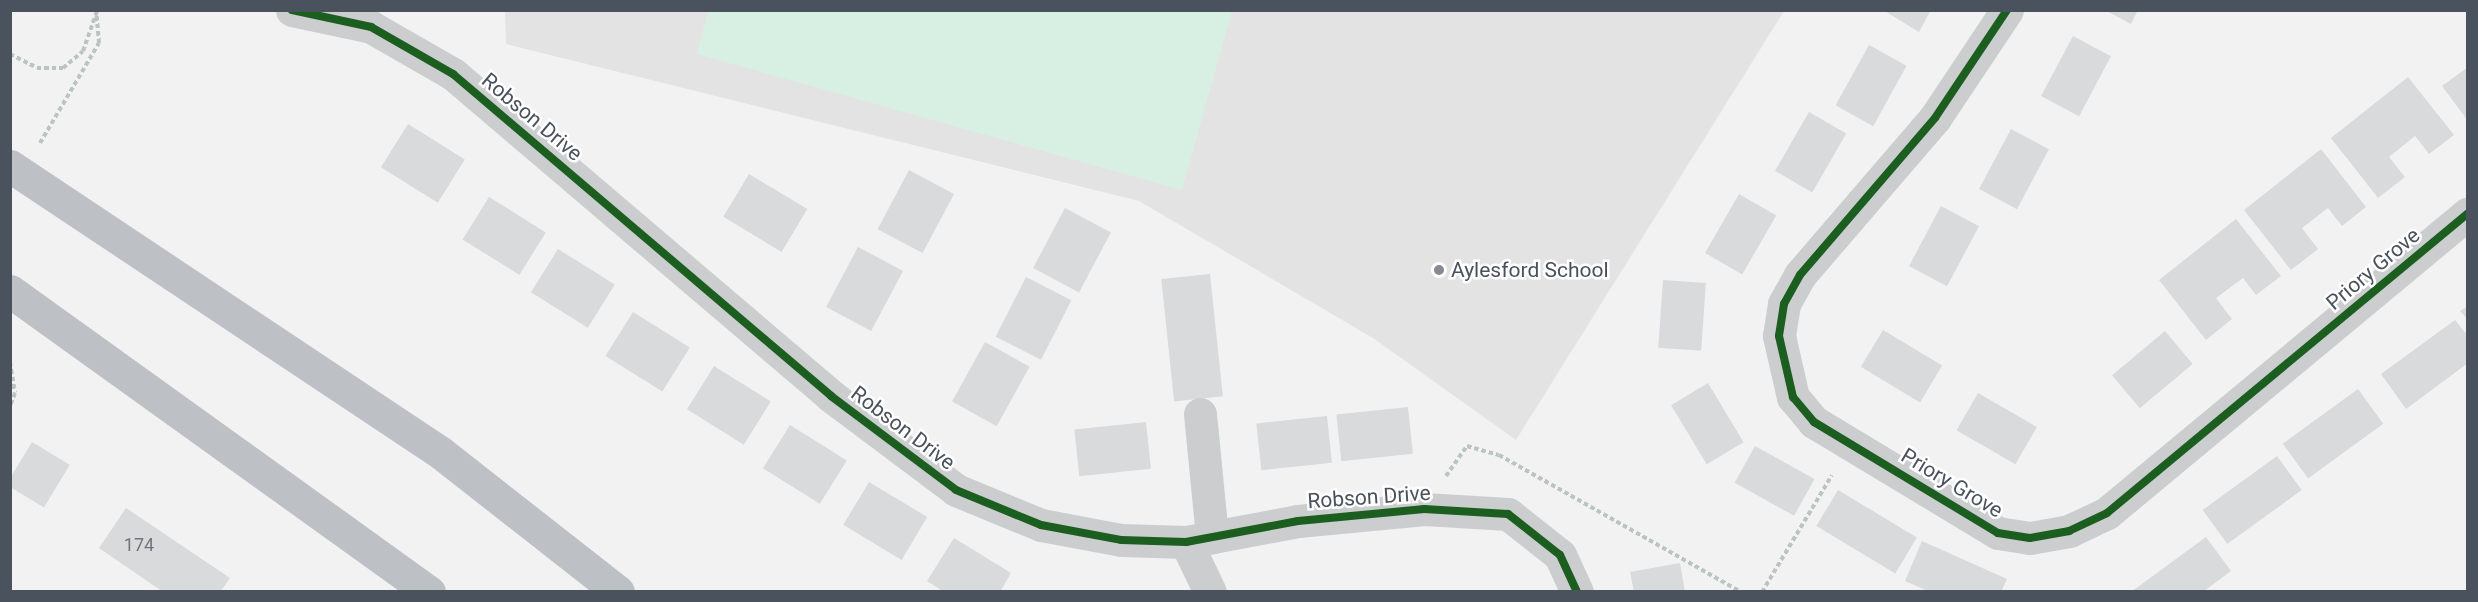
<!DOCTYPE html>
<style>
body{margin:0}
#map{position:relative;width:2478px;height:602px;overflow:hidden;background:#f2f2f2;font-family:Roboto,sans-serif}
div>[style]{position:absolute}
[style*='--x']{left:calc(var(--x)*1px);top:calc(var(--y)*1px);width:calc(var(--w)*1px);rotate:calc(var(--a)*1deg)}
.education>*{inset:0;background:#e4e3e3}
.green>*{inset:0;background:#d8efe3}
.building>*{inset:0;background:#d9dadc;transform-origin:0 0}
.path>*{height:4px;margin-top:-2px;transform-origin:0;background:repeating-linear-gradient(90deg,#bac5c2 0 4.5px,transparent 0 7.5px)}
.minor>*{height:33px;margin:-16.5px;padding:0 16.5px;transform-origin:16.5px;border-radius:16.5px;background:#cccdcf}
.highway>*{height:33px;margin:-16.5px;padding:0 16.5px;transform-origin:16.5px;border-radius:16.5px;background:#bdc1c6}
.cycleway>*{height:8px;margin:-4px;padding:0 4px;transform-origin:4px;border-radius:4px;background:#1b5e20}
.dots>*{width:16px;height:16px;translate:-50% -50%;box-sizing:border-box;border:3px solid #fff;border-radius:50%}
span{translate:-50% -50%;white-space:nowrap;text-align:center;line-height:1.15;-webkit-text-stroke:5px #fff;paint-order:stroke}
.number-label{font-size:18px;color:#6f767e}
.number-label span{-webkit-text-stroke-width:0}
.street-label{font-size:21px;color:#4a525d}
.poi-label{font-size:21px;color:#4a525d}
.left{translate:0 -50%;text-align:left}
.frame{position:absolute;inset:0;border:12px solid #4a525d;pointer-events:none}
</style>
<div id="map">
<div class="education">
<i style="clip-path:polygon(505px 11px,1784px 11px,1516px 440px,1373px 338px,1139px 201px,506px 44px)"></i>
</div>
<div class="green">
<i style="clip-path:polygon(708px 11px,708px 10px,1232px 11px,1182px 190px,697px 54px)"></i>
</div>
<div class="building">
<i style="clip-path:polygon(1883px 10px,1931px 10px,1919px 32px)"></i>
<i style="clip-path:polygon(2105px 10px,2138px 10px,2131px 24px)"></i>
<i style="left:2073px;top:36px;width:43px;height:68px;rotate:28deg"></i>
<i style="left:1869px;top:45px;width:43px;height:69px;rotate:29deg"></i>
<i style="clip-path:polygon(2468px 67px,2468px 121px,2442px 86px)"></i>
<i style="clip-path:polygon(2408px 77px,2454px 135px,2429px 154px,2415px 136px,2389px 157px,2405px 177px,2378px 198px,2331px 138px)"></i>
<i style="left:1809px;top:112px;width:43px;height:68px;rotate:30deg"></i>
<i style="left:408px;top:124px;width:67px;height:51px;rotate:32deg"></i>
<i style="left:2011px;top:129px;width:43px;height:68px;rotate:28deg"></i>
<i style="clip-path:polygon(2321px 149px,2366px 207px,2342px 226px,2328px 208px,2302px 228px,2318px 249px,2291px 270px,2244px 210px)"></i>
<i style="left:909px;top:170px;width:51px;height:67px;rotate:28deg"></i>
<i style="left:749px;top:174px;width:68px;height:50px;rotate:31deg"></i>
<i style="left:1739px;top:194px;width:43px;height:68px;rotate:30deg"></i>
<i style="left:489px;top:197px;width:67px;height:50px;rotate:32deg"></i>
<i style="left:1941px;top:206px;width:43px;height:68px;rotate:28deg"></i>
<i style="left:1065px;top:208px;width:52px;height:68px;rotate:28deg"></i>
<i style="clip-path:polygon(2236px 219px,2281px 276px,2256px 295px,2243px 278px,2216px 298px,2232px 319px,2206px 340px,2159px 280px)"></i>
<i style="left:858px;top:247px;width:51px;height:68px;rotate:28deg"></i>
<i style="left:558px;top:249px;width:67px;height:51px;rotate:32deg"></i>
<i style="left:1210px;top:274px;width:123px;height:49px;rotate:84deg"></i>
<i style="left:1026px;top:277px;width:51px;height:67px;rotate:27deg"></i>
<i style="left:1663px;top:280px;width:43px;height:68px;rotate:4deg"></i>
<i style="clip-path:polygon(2468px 306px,2468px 320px,2460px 311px)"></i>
<i style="left:633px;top:312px;width:67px;height:52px;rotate:32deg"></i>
<i style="clip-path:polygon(2455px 320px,2468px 336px,2468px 363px,2406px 409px,2381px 374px)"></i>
<i style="left:1883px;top:330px;width:69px;height:43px;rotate:31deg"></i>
<i style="left:2165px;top:331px;width:43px;height:69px;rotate:50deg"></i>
<i style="left:985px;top:342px;width:51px;height:68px;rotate:29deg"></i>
<i style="left:714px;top:366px;width:67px;height:51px;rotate:32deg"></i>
<i style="left:1708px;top:383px;width:69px;height:43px;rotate:59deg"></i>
<i style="left:2358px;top:389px;width:43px;height:93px;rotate:54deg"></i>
<i style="left:1978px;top:393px;width:68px;height:43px;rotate:30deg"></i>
<i style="left:1408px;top:407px;width:47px;height:72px;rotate:84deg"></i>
<i style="left:1327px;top:416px;width:47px;height:71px;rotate:84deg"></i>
<i style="left:1146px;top:422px;width:47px;height:72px;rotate:84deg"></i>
<i style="left:790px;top:425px;width:67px;height:51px;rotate:32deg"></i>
<i style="left:32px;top:442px;width:44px;height:50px;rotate:31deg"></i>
<i style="left:1755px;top:446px;width:68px;height:42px;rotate:29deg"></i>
<i style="left:2277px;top:456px;width:42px;height:92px;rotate:54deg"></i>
<i style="left:869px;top:482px;width:68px;height:50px;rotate:31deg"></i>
<i style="left:1838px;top:490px;width:92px;height:42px;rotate:31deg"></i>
<i style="clip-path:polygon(126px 508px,230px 578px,220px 592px,163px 592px,99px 548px)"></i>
<i style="clip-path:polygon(2206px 537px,2231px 571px,2203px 592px,2131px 592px)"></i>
<i style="clip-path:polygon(954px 538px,1011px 573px,1000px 592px,944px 592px,927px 581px)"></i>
<i style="clip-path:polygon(1922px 541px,2007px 579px,2001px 592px,1930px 592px,1905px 581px)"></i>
<i style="clip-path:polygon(1680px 563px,1685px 592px,1634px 592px,1630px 572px)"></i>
</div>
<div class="path">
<i style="--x:10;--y:54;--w:30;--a:27"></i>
<i style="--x:37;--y:68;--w:26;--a:0"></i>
<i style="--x:63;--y:68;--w:26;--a:-40"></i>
<i style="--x:83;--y:51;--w:42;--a:-70.7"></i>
<i style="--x:40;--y:143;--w:116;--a:-59.5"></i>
<i style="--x:99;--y:43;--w:33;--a:-95"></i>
<i style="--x:10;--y:362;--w:31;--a:81"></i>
<i style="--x:15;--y:393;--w:14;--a:111"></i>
<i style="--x:1446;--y:476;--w:37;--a:-55"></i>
<i style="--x:1467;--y:446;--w:33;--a:16"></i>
<i style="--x:1499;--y:455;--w:278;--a:29.5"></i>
<i style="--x:1762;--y:592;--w:136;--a:-59.1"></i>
</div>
<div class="minor">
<i style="--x:292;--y:10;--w:81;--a:12.1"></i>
<i style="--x:371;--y:27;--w:95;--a:29.8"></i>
<i style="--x:453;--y:74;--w:497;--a:40.4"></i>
<i style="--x:831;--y:396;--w:156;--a:36.9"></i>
<i style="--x:956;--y:490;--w:92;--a:22.4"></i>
<i style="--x:1041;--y:525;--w:81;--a:10.6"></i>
<i style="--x:1121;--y:540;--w:65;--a:1.8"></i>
<i style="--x:1186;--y:542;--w:114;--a:-10.6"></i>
<i style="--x:1298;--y:521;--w:127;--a:-5.4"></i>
<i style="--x:1424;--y:509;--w:84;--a:3.4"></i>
<i style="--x:1508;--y:514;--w:66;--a:38.3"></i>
<i style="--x:1560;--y:555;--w:41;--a:65.3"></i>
<i style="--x:2007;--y:10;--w:130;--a:123.7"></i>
<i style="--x:1935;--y:118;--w:207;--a:130.7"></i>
<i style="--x:1800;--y:275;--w:33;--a:119"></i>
<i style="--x:1784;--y:304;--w:32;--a:99"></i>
<i style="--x:1779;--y:336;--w:63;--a:77.1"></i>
<i style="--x:1793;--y:397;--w:33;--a:50"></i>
<i style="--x:1814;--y:422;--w:215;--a:31.1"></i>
<i style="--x:1998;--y:533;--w:32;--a:9"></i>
<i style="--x:2030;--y:538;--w:40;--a:-10"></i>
<i style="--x:2069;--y:531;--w:42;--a:-25.3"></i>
<i style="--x:2107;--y:513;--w:469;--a:-39.7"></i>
<i style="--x:1200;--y:414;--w:124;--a:84.4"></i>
<i style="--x:1186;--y:542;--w:55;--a:64.4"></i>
</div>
<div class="highway">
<i style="--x:10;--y:166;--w:518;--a:33.66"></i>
<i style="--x:441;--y:453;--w:225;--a:38.1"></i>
<i style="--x:10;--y:291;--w:516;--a:35.69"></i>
</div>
<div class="cycleway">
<i style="--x:292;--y:10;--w:81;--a:12.1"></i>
<i style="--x:371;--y:27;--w:95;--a:29.8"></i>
<i style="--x:453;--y:74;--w:497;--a:40.4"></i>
<i style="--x:831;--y:396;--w:156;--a:36.9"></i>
<i style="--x:956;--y:490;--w:92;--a:22.4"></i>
<i style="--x:1041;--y:525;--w:81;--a:10.6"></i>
<i style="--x:1121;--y:540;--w:65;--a:1.8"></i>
<i style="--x:1186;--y:542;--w:114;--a:-10.6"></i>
<i style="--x:1298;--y:521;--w:127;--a:-5.4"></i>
<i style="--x:1424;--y:509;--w:84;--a:3.4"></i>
<i style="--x:1508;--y:514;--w:66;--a:38.3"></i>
<i style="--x:1560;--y:555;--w:41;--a:65.3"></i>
<i style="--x:2007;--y:10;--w:130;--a:123.7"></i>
<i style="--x:1935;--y:118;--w:207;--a:130.7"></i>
<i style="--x:1800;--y:275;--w:33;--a:119"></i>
<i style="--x:1784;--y:304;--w:32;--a:99"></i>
<i style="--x:1779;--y:336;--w:63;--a:77.1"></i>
<i style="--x:1793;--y:397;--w:33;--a:50"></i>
<i style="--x:1814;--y:422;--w:215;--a:31.1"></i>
<i style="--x:1998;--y:533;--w:32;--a:9"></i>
<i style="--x:2030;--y:538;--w:40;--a:-10"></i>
<i style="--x:2069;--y:531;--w:42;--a:-25.3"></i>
<i style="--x:2107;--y:513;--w:469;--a:-39.7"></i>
</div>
<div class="dots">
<i style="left:1439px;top:270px;background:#858a91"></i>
</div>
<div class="number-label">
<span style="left:139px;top:545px">174</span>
</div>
<div class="street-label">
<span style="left:532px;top:117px;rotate:40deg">Robson Drive</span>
<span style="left:2373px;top:269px;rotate:-40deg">Priory Grove</span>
<span style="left:903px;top:428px;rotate:37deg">Robson Drive</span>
<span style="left:1952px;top:483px;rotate:31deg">Priory Grove</span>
<span style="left:1369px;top:497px;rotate:-4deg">Robson Drive</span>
</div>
<div class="poi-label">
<span class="left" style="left:1451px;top:270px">Aylesford School</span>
</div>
<div class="frame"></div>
</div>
